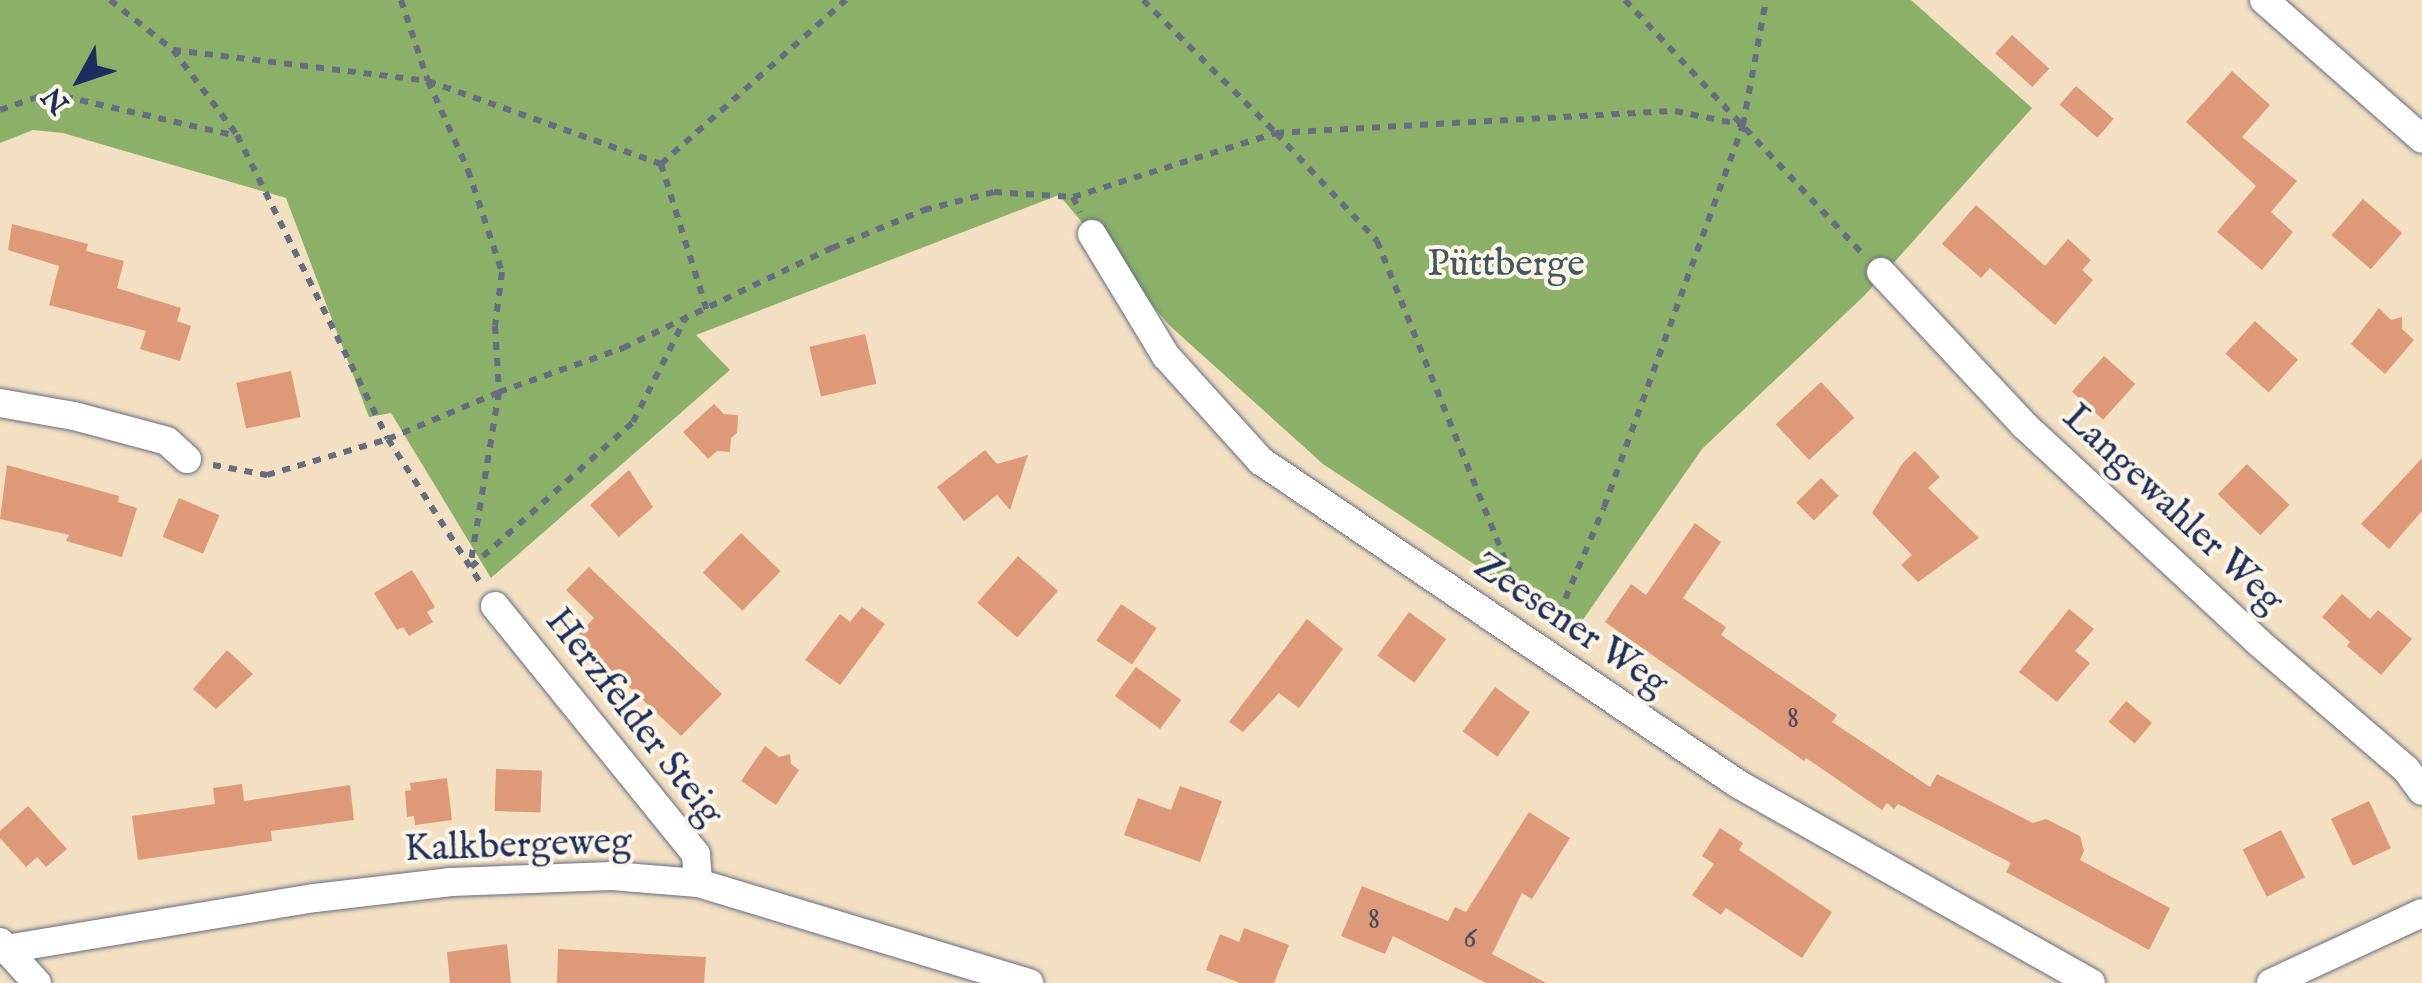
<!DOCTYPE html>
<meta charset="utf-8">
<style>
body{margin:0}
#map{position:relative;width:2422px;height:983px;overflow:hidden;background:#f3e0c2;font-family:"IM FELL English",serif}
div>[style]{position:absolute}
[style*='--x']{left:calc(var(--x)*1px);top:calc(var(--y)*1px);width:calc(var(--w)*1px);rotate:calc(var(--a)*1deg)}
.forest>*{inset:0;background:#8ab167}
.building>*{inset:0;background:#de9a78;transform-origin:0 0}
.path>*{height:6px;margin-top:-3px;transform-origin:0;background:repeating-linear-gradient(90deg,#676d81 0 8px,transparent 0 16px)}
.roads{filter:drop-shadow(0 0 2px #676d81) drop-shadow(0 0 2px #676d81)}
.minor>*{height:28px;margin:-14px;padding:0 14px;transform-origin:14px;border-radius:14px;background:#fff}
span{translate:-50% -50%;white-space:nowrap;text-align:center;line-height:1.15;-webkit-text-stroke:8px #fcf5e5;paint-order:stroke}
.number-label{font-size:32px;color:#4c4a64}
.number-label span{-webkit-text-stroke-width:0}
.park-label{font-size:38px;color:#405764}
.street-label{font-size:38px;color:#1b2f5e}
.north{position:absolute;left:30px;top:30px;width:100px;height:100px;-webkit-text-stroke:8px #fcf5e5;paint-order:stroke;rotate:230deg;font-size:28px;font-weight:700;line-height:40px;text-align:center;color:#1b2f5e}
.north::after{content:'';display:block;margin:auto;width:35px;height:45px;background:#1b2f5e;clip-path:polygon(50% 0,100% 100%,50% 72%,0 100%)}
</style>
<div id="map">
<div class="forest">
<i style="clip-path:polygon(0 0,1911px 0,2032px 108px,1865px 295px,1702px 449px,1575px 631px,1323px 464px,1169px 325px,1059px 195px,696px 335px,730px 370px,491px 578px,391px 413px,369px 417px,286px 198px,63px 133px,33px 130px,0 143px)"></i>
</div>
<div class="building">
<i style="left:2012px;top:35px;width:50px;height:25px;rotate:42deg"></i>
<i style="clip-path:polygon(2232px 71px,2270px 105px,2242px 137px,2297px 181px,2271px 212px,2293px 232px,2262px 270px,2217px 232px,2256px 186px,2186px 122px)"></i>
<i style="left:2076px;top:86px;width:50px;height:25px;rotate:41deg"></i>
<i style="left:2363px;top:199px;width:52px;height:48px;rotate:41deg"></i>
<i style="clip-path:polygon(1976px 205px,2045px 266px,2068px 239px,2091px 260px,2082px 270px,2093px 280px,2055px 325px,1990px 268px,1981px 278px,1942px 244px)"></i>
<i style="clip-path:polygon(12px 224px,88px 244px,86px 251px,124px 261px,117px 288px,181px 308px,177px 321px,191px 326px,180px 361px,140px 349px,146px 331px,49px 305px,59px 266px,8px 250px)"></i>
<i style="clip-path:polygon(2379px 308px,2391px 320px,2402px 317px,2402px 329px,2414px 340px,2385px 374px,2351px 344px)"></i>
<i style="left:2255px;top:321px;width:58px;height:44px;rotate:42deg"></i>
<i style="left:865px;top:334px;width:51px;height:57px;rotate:77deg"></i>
<i style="left:2104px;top:356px;width:42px;height:48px;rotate:42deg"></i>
<i style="left:291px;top:371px;width:47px;height:56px;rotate:78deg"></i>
<i style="left:1821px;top:382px;width:49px;height:62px;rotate:47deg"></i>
<i style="clip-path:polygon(714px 404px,724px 414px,738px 415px,737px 433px,731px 438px,730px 452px,717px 451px,708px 459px,683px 432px)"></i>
<i style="clip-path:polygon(985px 450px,997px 464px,1028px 455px,1010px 510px,997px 495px,964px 521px,937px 487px)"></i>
<i style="clip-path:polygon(1915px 451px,1940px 477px,1928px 488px,1979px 538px,1918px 582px,1901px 565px,1912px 555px,1872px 513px,1902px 464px)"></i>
<i style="clip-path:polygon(2422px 458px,2422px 511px,2389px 549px,2361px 524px)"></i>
<i style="left:2247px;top:464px;width:59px;height:42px;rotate:44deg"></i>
<i style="clip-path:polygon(7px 465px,119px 496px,118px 502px,137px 508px,122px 557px,66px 541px,69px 535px,0 519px)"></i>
<i style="clip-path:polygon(629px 470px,653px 507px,619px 537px,590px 505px)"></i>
<i style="left:1821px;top:478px;width:25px;height:35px;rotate:45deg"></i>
<i style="left:179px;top:498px;width:44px;height:42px;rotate:23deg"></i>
<i style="clip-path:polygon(1695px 523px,1721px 542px,1683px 598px,1726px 627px,1721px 635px,1837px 715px,1832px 722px,1930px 787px,1937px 774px,2033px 823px,2046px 819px,2080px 836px,2084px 851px,2080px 860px,2170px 908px,2149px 950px,2006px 872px,2011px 863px,1898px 804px,1894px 809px,1887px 803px,1882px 810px,1806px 758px,1804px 761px,1605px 622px,1631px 584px,1646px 595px)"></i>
<i style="left:741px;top:533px;width:55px;height:55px;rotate:44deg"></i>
<i style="left:1018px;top:556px;width:53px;height:62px;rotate:41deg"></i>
<i style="clip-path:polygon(589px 567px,722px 694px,681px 736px,576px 637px,594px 618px,566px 590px)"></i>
<i style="clip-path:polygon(412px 570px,435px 607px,427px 612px,433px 622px,409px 636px,403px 627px,397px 630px,374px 593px)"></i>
<i style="clip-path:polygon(2342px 594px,2370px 619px,2378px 610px,2412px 639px,2381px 675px,2347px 646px,2350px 642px,2322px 617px)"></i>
<i style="left:1121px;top:604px;width:43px;height:44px;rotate:34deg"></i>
<i style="clip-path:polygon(862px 607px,885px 624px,840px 685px,805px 660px,840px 614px,850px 622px)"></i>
<i style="clip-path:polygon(2069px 609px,2094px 629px,2075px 651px,2090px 663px,2057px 702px,2019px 672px)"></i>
<i style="left:1409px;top:612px;width:46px;height:54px;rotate:36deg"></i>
<i style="clip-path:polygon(1307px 619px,1343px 649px,1299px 708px,1279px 693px,1243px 732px,1229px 722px)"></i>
<i style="clip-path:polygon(227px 650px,253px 674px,216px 709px,193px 689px)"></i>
<i style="left:1136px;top:667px;width:56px;height:36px;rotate:36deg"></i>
<i style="left:1495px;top:687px;width:43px;height:55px;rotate:36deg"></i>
<i style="left:2126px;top:701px;width:34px;height:27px;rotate:40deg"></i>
<i style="clip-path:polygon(765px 746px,779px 757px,790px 754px,791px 764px,799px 770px,776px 805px,741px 781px)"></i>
<i style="left:496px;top:769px;width:46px;height:42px;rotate:2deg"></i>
<i style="clip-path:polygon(447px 778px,452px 820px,415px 825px,414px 816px,407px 817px,405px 791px,411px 790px,410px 783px)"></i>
<i style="clip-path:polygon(242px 784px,244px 801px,350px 785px,354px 820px,271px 831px,272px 841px,138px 860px,132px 816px,215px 804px,213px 788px)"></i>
<i style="clip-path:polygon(1180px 786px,1222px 801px,1200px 862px,1124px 835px,1138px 798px,1171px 810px)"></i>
<i style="left:2369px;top:801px;width:52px;height:42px;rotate:65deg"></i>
<i style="clip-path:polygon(28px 806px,67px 849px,46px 867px,37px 857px,26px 867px,0 838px,0 831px)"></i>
<i style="clip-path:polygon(1529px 812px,1570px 838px,1532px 899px,1522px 893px,1492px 954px,1546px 983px,1486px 983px,1393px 936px,1385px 954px,1341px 936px,1362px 886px,1448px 921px,1455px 907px,1466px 912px)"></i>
<i style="clip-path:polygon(1720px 828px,1743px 843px,1739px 850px,1832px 912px,1802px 958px,1726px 908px,1721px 915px,1692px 895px,1714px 864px,1702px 856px)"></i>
<i style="left:2281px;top:830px;width:53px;height:43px;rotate:63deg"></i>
<i style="clip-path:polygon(1244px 928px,1289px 945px,1274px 983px,1240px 983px,1206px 970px,1220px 934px,1239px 942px)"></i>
<i style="clip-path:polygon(507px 944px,511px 983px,450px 983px,447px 952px)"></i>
<i style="clip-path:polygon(558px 949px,706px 957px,704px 983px,557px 983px)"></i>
</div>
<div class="path">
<i style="--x:110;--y:0;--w:80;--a:38.4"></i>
<i style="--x:173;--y:50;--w:106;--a:53"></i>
<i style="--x:237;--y:135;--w:339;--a:63.6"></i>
<i style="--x:388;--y:439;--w:172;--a:57.3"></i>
<i style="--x:401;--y:0;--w:85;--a:71.6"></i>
<i style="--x:428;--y:81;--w:247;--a:19.6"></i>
<i style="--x:661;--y:164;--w:154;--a:72.6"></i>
<i style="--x:1143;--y:0;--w:188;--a:45"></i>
<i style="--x:1276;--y:133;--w:400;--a:-3.2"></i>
<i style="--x:1675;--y:111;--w:69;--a:11.6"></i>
<i style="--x:1625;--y:0;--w:348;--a:46.9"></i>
<i style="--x:173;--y:50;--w:257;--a:6.9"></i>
<i style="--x:428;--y:81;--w:98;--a:65.8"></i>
<i style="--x:468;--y:170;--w:108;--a:71.6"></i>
<i style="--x:502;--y:272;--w:54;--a:97.4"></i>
<i style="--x:495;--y:326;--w:66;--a:86.5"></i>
<i style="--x:499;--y:392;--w:177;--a:99.4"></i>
<i style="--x:0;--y:110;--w:52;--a:-19.1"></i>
<i style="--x:49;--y:93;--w:192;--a:12.9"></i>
<i style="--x:661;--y:164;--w:247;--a:-41.6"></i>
<i style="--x:1073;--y:197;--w:213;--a:-17.5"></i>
<i style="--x:1276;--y:133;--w:148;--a:46.9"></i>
<i style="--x:1377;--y:241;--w:388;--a:68.1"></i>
<i style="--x:213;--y:465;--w:55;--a:10.5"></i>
<i style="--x:267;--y:475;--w:126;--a:-16.6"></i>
<i style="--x:388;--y:439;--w:121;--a:-22.9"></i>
<i style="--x:499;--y:392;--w:132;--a:-19.5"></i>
<i style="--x:623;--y:348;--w:232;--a:-25.6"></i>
<i style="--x:832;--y:248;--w:100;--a:-22.4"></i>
<i style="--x:924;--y:210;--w:72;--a:-14.4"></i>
<i style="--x:994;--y:192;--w:79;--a:3.6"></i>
<i style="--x:1073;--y:197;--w:17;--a:65"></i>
<i style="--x:471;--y:567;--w:217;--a:-41.8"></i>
<i style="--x:633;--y:422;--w:115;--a:-63.2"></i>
<i style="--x:1553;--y:628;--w:131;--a:-67.1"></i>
<i style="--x:1604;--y:507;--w:407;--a:-70"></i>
<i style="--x:1743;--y:125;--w:127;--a:-79.6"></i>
</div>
<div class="roads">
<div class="minor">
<i style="--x:2264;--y:0;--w:210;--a:41.3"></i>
<i style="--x:1092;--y:234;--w:143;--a:58.8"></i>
<i style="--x:1166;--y:356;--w:142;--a:47.9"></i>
<i style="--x:1261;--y:461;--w:576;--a:34.1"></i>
<i style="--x:1738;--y:784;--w:405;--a:29.4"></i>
<i style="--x:1881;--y:272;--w:209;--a:46.9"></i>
<i style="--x:2024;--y:425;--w:318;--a:42.8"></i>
<i style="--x:2257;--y:641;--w:196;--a:40.7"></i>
<i style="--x:2406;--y:769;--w:27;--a:54"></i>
<i style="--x:0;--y:403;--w:75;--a:10"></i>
<i style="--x:74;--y:416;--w:96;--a:15"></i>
<i style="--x:167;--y:441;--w:27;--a:42"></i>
<i style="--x:495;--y:606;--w:319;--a:51"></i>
<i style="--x:696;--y:854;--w:29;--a:86"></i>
<i style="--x:0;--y:942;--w:55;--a:47.9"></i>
<i style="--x:0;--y:950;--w:319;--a:-9.4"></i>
<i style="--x:315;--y:898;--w:137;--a:-6.7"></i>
<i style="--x:451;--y:882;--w:161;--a:-2.1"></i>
<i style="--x:612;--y:876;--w:86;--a:4.7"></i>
<i style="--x:698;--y:883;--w:346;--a:16.8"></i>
<i style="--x:2271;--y:983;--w:166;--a:-24.9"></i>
</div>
</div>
<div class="number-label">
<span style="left:1793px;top:719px">8</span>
<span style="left:1374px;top:920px">8</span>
<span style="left:1470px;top:939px">6</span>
</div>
<div class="park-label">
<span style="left:1506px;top:266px">Püttberge</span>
</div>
<div class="street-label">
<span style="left:2172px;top:510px;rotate:43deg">Langewahler Weg</span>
<span style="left:1570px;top:626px;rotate:34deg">Zeesener Weg</span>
<span style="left:633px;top:718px;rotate:52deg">Herzfelder Steig</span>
<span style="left:518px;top:847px;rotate:-2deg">Kalkbergeweg</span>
</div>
<div class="north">N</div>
</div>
